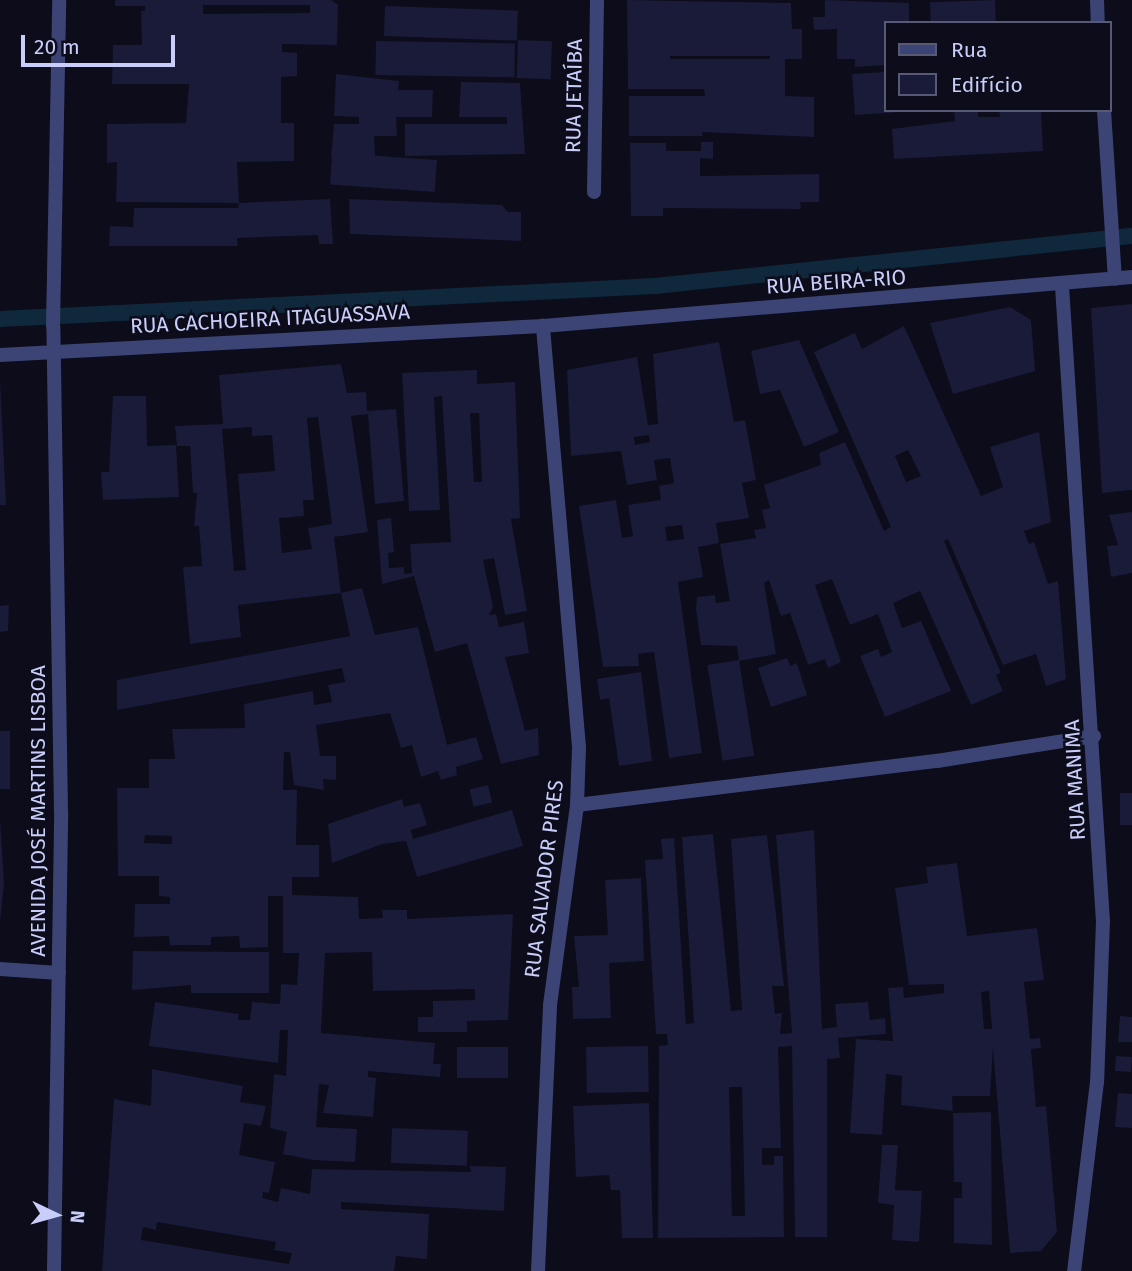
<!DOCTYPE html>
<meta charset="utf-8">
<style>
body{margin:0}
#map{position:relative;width:1132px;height:1271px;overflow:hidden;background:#0c0c1a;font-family:"Fira Sans",sans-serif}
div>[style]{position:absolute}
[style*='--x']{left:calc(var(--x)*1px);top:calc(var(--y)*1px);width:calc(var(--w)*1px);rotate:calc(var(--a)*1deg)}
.stream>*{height:16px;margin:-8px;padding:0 8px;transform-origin:8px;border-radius:8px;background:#0f283b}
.building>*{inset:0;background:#1a1a39;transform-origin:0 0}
.minor>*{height:14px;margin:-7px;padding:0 7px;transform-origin:7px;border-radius:7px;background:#3b4475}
span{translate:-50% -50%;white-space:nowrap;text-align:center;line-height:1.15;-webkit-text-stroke:5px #0c0c1a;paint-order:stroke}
.street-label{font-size:21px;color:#c9cdfa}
.legend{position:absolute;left:884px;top:21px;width:228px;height:91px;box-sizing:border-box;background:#0c0c1a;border:2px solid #585974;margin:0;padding:9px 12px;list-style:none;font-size:21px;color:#c9cdfa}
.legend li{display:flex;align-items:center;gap:14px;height:35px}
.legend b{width:35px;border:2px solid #585974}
.north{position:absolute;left:21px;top:1180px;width:70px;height:70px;-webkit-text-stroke:5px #0c0c1a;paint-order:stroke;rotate:95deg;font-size:19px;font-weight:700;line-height:28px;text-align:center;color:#c9cdfa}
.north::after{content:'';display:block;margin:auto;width:24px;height:32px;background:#c9cdfa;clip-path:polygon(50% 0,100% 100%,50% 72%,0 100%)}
.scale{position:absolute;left:21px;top:35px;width:154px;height:32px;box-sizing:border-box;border:4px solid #c9cdfa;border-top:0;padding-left:9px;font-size:21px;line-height:24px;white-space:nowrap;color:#c9cdfa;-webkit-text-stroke:5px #0c0c1a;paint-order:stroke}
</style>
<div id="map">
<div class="stream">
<i style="--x:0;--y:319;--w:656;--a:-2.88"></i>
<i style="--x:655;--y:286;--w:480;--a:-6"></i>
</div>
<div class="building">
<i style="clip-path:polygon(evenodd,115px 0,331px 0,338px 5px,337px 45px,282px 44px,282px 52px,297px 53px,297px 76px,281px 77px,281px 123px,294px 123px,294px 161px,237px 162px,239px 203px,116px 202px,117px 162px,107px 163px,107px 124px,186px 123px,189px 84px,112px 84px,113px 45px,142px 45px,141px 11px,145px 11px,145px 6px,115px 6px,115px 0,203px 5px,310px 5px,310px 13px,203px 14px,203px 5px)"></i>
<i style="clip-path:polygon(evenodd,627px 0,791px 3px,792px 29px,802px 29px,802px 59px,785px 59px,785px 96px,814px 97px,814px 137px,702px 132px,703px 136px,629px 136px,629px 96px,705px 96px,704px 89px,628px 89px,627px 0,670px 56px,770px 56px,770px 59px,670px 59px,670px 56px)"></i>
<i style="clip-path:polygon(825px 0,909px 3px,909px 23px,885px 23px,885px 65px,855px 67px,855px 59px,837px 59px,837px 29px,814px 30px,813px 17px,825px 17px)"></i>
<i style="left:995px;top:0;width:23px;height:65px;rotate:88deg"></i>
<i style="left:385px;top:6px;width:133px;height:30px;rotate:2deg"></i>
<i style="left:518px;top:40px;width:34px;height:38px;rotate:2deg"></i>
<i style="left:376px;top:41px;width:139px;height:34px;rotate:1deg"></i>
<i style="clip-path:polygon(885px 72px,885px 110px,900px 112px,855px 115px,852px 74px)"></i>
<i style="clip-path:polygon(336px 74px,399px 81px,398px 90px,433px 90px,432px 117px,396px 117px,397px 136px,374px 136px,375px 157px,331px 157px,334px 124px,359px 124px,359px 117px,334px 116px)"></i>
<i style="clip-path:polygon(461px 82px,520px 83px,525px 154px,405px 156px,405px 124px,507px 124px,507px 117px,459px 117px)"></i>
<i style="clip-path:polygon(954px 110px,978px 110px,978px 117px,1000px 117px,999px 110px,1041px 110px,1043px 151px,894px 159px,892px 129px,955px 121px)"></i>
<i style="clip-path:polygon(701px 142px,713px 142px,713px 159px,700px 158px,700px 176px,819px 174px,819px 202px,800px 202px,801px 209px,663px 208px,663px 216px,631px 216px,630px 143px,666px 143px,666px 151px,701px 151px)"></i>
<i style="left:437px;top:160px;width:32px;height:105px;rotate:94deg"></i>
<i style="clip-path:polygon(330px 199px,333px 244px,319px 244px,318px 235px,237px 238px,238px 246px,109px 246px,110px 226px,133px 227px,134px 208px,238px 208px,239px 203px)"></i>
<i style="clip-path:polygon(349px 199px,502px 205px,508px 212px,521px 212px,521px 241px,350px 234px)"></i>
<i style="clip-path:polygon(1132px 304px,1132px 490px,1102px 493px,1091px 308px)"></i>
<i style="clip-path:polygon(1010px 307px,1031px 320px,1035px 371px,953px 394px,930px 323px)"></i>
<i style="clip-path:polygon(evenodd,904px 326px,981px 496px,1003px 487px,990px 447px,1039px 432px,1051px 522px,1024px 531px,1029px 544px,1034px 542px,1048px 584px,1058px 581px,1066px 679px,1046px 686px,1036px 654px,1003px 665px,948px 539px,944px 541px,1001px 673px,996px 675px,1003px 691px,971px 705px,920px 591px,893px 603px,902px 628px,921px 621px,951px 691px,885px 717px,860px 656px,878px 649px,881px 657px,892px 652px,878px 614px,850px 625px,832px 579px,815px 585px,841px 662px,828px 668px,825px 659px,808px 665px,790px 613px,781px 616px,769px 580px,764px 583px,776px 654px,739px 661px,737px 646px,701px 645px,696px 609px,697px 597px,715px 595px,716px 603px,730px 601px,720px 544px,756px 538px,754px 530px,766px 528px,762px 510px,770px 508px,764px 485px,821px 465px,819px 453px,845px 442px,884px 531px,891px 527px,814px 352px,855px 333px,862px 349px,904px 326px,908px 450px,921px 476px,906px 482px,895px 456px,908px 450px)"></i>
<i style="clip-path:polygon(799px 340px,839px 432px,804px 447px,780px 390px,760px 394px,751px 351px)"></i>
<i style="clip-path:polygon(evenodd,719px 342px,734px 422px,745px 420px,756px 480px,742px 483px,749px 518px,716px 523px,719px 543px,698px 547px,703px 577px,678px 582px,702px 753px,669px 758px,654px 652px,638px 654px,639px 666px,603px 667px,579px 506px,616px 500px,622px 538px,633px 536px,628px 505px,661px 500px,659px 486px,674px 483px,670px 458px,654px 460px,657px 480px,627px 485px,621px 451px,571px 456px,567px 370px,637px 357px,648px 425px,658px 424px,653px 354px,719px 342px,649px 435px,650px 442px,635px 445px,634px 437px,649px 435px,719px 342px,682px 525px,684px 539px,667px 541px,665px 527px,682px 525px)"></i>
<i style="clip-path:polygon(evenodd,341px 364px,347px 393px,366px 392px,367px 411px,396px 409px,404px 501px,375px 504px,368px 414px,351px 416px,368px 532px,334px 537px,341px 593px,238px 605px,241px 637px,190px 644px,183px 567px,202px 566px,199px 526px,194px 526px,197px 493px,193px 493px,190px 446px,177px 446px,175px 426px,223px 424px,219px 375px,341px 364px,318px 417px,332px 524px,308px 528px,312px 549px,282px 553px,279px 518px,304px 516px,303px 500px,314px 500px,307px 418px,318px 417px,341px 364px,252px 427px,252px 436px,272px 435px,275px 471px,238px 474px,246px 570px,234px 571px,222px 429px,252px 427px)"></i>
<i style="clip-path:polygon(evenodd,477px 370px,477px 384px,515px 382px,520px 518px,511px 519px,527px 611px,505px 615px,494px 558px,483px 560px,493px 607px,489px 615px,496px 614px,499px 627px,524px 622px,529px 653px,505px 657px,525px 731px,538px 728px,539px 755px,501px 764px,467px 643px,435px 652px,414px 576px,382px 584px,377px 520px,391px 518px,394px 552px,388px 553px,389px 568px,404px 567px,404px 574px,412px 573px,410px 544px,451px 542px,442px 396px,434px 397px,440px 510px,409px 511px,402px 373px,477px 370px,470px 413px,479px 413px,482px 482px,474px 482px,470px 413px)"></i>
<i style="clip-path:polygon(0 380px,6px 505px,0 505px)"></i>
<i style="clip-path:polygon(113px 396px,146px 396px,147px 446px,176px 445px,179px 497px,103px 500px,101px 472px,109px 472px)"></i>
<i style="clip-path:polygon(1132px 512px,1132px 573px,1111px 577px,1107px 546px,1118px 545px,1109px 515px)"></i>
<i style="clip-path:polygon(evenodd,362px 588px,375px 635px,418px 627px,447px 745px,476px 737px,483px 759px,456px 767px,457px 775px,441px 780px,438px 771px,421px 777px,412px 745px,401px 748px,390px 713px,316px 725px,320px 756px,336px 756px,336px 780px,323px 779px,324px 790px,294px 785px,290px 752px,284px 752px,283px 790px,297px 790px,296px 845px,319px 845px,319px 877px,292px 877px,292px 895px,358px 897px,359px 919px,383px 918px,382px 910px,407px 910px,407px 919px,513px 914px,508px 1020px,467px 1021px,467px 1032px,418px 1032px,418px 1017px,433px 1017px,433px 1001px,475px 1000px,475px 989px,373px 991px,372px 952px,325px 953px,321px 1033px,435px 1043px,433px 1064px,441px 1064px,440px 1077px,368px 1071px,368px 1077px,376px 1078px,373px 1117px,323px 1113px,329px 1085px,319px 1084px,316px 1127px,357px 1129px,355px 1162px,313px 1160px,283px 1154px,287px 1132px,270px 1128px,274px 1074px,286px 1076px,288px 1030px,280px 1030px,278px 1063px,149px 1046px,155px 1002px,239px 1014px,238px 1020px,250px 1020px,252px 1002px,280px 1004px,281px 984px,297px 985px,299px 953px,283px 953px,283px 896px,268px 896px,268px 947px,240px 948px,239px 936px,211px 937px,211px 945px,170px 945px,169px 936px,134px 937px,135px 904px,170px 904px,170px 897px,159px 896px,159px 876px,118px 876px,117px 788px,149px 788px,149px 759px,175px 759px,172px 729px,245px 728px,244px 704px,313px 691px,314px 705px,332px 702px,328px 685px,345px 682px,342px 668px,117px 710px,117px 680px,350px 636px,341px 593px,362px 588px,145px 835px,172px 836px,172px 844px,144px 843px,145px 835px)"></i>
<i style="clip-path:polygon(9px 605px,8px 631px,0 632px,0 606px)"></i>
<i style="clip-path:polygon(787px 658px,790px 666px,797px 663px,807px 695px,771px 707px,758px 668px)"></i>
<i style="left:739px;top:660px;width:97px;height:32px;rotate:81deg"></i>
<i style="clip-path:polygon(641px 672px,652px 761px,619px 766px,609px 698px,600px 700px,597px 679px)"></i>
<i style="left:0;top:731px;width:10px;height:58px"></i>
<i style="left:488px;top:785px;width:18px;height:19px;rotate:77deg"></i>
<i style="left:1132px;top:793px;width:32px;height:12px;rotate:90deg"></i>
<i style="clip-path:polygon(402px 799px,404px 807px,420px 803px,427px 825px,411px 830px,413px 839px,512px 810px,523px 846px,417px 877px,406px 841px,382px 844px,332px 863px,328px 824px)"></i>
<i style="clip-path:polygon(0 818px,4px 883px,0 921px)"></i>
<i style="clip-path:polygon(evenodd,814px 830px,822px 1029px,837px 1027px,835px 1004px,868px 1002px,870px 1020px,885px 1018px,886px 1034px,838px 1038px,840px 1058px,827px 1059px,827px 1237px,795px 1237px,792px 1046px,778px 1047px,781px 1148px,762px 1148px,762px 1165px,774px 1165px,774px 1156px,783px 1156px,784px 1237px,658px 1238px,659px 1046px,668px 1045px,667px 1034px,656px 1034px,645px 860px,663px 859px,661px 839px,674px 838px,686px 1024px,694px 1023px,682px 837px,713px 834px,731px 1011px,742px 1010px,731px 839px,767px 835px,784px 986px,772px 986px,775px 1014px,782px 1013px,780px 1034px,792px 1033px,776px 835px,814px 830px,729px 1087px,742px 1087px,745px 1216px,732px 1216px,729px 1087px)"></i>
<i style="clip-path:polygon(evenodd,957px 863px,967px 936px,1037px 928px,1044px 980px,1024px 982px,1030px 1039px,1040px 1038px,1041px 1048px,1031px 1049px,1036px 1107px,1046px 1106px,1057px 1232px,1041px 1251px,1010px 1253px,993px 1048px,990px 1096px,952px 1096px,953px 1111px,901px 1105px,902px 1076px,886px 1074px,882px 1135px,850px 1133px,856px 1039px,893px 1041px,888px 988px,903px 987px,904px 998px,944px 993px,944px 984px,909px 985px,895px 888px,928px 883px,926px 867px,957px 863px,989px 991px,992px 1029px,984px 1029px,981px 992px,989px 991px)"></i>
<i style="clip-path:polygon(641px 878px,644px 961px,609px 963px,611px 1018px,573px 1019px,572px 987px,579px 987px,574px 936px,608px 935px,605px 880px)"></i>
<i style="clip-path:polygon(133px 951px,269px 952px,269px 993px,191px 993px,191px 985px,132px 990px)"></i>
<i style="clip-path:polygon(1120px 1016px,1132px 1017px,1132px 1042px,1118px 1042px)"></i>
<i style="left:648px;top:1046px;width:46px;height:62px;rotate:89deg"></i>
<i style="left:457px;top:1047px;width:51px;height:31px"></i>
<i style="left:1116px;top:1056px;width:16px;height:15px;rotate:4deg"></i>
<i style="clip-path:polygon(evenodd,152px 1069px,243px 1086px,240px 1102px,266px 1106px,261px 1126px,244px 1123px,239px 1155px,275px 1162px,269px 1193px,263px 1192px,262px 1198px,278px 1202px,281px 1188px,310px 1194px,312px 1169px,471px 1172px,470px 1166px,506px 1167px,504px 1211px,341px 1202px,341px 1209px,429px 1214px,427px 1259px,396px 1256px,394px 1271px,102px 1271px,114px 1099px,151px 1106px,152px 1069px,157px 1222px,276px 1242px,274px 1250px,292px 1253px,289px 1264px,141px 1240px,143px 1227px,156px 1230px,157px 1222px)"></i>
<i style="clip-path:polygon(1118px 1093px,1132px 1094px,1132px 1128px,1115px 1127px)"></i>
<i style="clip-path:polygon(649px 1103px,653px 1238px,622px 1238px,620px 1190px,611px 1190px,609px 1175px,576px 1177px,573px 1106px)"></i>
<i style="clip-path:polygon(991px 1112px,992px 1245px,954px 1243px,954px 1198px,962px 1198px,962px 1182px,954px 1182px,953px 1113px)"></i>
<i style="left:392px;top:1128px;width:76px;height:35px;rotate:2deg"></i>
<i style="clip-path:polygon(882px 1145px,898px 1145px,895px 1190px,922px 1191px,919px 1242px,892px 1240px,894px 1205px,878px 1203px)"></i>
</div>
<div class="minor">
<i style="--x:1097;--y:0;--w:23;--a:88"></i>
<i style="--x:1104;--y:110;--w:169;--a:86.3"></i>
<i style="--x:594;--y:192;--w:192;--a:-89.1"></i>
<i style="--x:1062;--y:286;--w:636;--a:86.31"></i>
<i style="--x:1103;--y:921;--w:161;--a:92.1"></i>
<i style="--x:1097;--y:1082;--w:190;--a:96.9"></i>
<i style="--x:0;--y:355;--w:544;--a:-3.06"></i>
<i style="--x:543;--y:326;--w:591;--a:-4.76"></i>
<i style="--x:577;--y:805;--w:363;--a:-7"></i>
<i style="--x:937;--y:761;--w:159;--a:-9"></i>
<i style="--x:0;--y:969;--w:59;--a:3.9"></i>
<i style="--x:54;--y:1271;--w:459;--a:-89.1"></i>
<i style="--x:61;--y:812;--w:486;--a:-90.9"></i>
<i style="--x:53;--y:326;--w:326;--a:-88.9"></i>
<i style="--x:538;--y:1271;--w:266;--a:-87.4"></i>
<i style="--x:550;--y:1005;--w:202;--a:-82.3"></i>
<i style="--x:577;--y:805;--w:58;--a:-88"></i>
<i style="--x:579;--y:747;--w:423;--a:-94.9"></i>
</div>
<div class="street-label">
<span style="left:574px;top:96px;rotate:-89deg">RUA JETAÍBA</span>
<span style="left:836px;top:282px;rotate:-4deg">RUA BEIRA-RIO</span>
<span style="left:270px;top:319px;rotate:-3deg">RUA CACHOEIRA ITAGUASSAVA</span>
<span style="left:1075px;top:780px;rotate:-93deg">RUA MANIMA</span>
<span style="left:38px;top:811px;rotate:-90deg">AVENIDA JOSÉ MARTINS LISBOA</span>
<span style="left:544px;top:879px;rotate:-83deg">RUA SALVADOR PIRES</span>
</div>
<ul class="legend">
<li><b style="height:9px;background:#3b4475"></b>Rua</li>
<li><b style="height:19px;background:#1a1a39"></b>Edifício</li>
</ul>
<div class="north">N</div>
<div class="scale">20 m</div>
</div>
